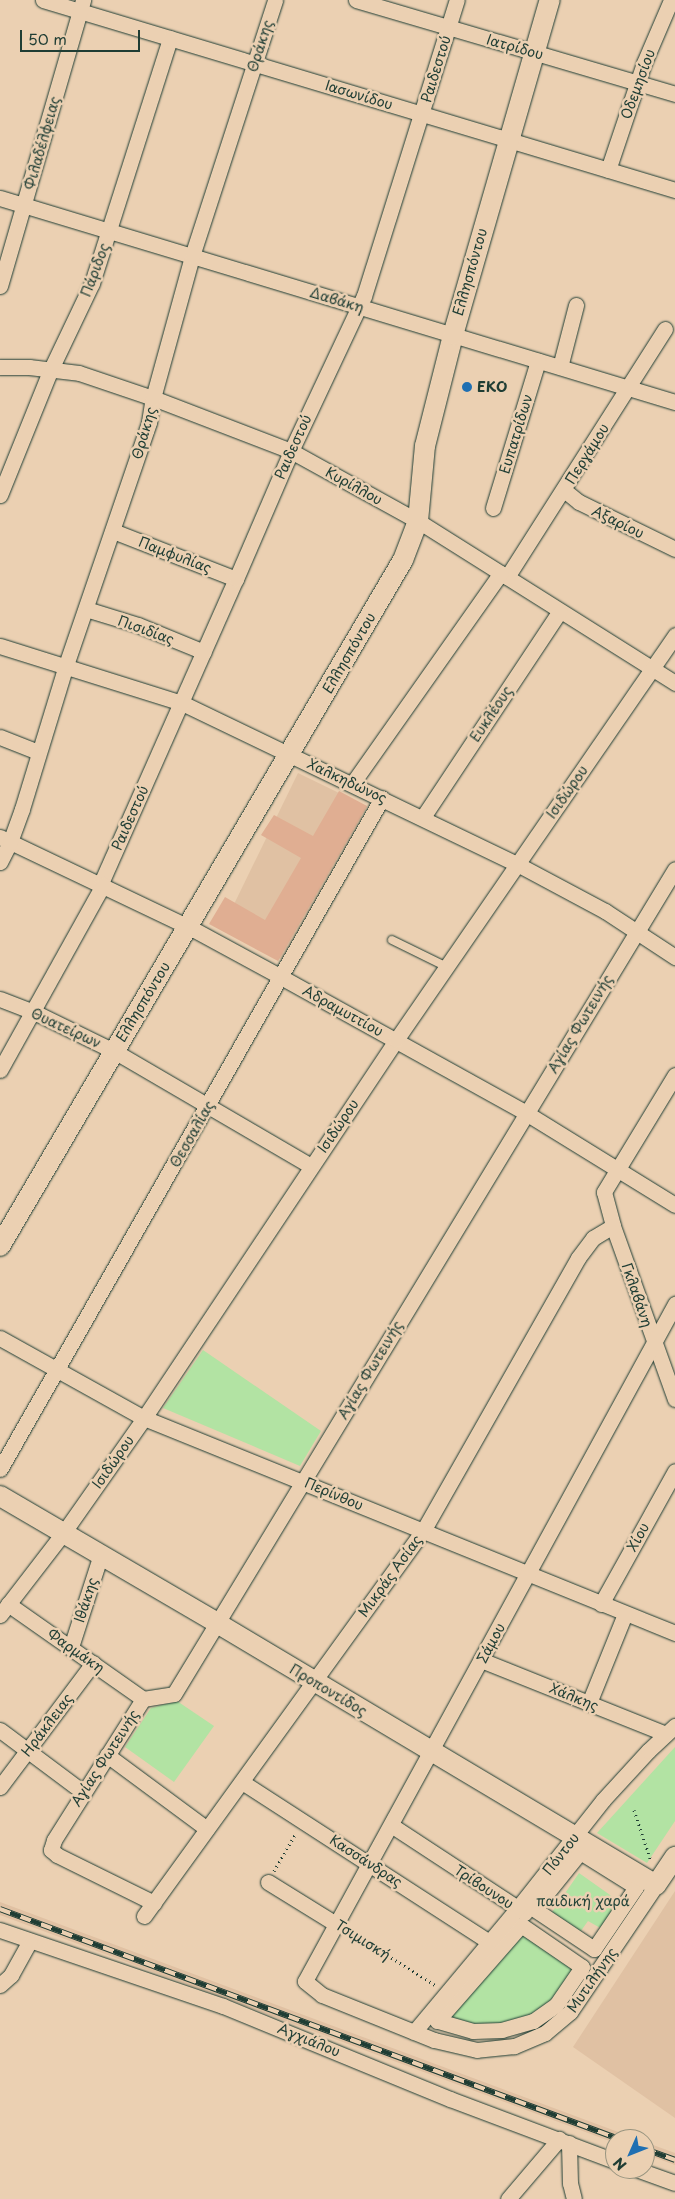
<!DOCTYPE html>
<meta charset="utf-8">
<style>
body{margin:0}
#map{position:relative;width:675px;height:2199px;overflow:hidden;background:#ebd0b2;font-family:"Playpen Sans",sans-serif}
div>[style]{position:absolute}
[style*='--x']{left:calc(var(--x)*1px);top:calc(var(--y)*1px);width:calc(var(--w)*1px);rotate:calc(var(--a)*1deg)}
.built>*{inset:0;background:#e0c1a3;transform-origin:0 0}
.green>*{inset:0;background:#b2e3a3}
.building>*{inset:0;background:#e0ae92}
.path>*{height:3px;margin-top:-1.5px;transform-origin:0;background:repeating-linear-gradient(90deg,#1f3d34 0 1px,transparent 0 5px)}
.roads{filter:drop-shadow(0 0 1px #1f3d34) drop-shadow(0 0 1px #1f3d34)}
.lane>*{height:8px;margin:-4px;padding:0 4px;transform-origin:4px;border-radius:4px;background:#ebd0b2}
.street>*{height:15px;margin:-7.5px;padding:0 7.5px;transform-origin:7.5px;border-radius:7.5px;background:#ebd0b2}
.secondary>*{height:20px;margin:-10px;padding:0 10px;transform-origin:10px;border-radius:10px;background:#ebd0b2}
.rail>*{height:5.5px;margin-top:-2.75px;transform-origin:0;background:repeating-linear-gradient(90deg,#ebd0b2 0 11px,#1f3d34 0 22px);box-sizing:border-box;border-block:1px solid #1f3d34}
.dots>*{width:14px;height:14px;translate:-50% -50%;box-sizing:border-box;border:2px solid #ebd0b2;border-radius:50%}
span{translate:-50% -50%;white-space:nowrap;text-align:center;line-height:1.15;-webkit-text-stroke:5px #ebd0b2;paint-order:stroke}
.street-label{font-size:14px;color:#1f3d34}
.poi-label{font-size:14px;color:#1f3d34;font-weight:700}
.left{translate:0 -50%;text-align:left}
.park-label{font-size:14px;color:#26453a}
.north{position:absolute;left:605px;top:2129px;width:50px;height:50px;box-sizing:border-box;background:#ebd0b2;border:1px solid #999580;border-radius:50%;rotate:226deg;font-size:14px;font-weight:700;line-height:20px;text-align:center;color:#1f3d34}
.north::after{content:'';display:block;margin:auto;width:18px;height:22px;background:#1f6fb2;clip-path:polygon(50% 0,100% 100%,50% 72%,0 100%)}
.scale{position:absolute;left:20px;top:30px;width:120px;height:22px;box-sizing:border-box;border:2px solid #1f3d34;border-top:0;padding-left:6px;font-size:15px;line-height:18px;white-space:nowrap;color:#1f3d34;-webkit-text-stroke:4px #ebd0b2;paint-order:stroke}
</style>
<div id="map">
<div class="built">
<i style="left:298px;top:773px;width:77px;height:175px;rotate:26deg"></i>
<i style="clip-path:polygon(675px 1891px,675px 2118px,573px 2047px)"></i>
<i style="clip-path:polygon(0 1902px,637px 2139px,615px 2139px,615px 2143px,0 1915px)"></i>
<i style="clip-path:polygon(645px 2142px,675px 2153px,675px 2165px,645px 2154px)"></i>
</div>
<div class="green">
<i style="clip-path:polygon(203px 1350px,321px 1431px,300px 1466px,163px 1408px)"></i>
<i style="clip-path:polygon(177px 1701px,214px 1726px,174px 1782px,125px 1747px,151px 1708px)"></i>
<i style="clip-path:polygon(675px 1747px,675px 1821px,647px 1863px,597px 1833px)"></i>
<i style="clip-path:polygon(579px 1873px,620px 1902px,602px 1929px,588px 1921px,578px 1935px,550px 1915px)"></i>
<i style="clip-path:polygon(521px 1928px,578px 1967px,548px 2008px,499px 2028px,441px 2020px)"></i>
</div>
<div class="building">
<i style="clip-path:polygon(339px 791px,367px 806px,278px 961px,209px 924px,225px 897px,265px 920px,301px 858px,261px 835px,274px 815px,313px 836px)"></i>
</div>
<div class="path">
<i style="--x:634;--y:1810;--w:54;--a:71.6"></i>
<i style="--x:274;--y:1871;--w:44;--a:-59.9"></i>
<i style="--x:349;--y:1931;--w:102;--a:32.1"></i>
</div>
<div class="roads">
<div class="lane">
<i style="--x:392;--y:940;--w:61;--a:26.1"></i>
</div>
<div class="street">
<i style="--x:43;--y:0;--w:660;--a:16.73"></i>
<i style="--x:356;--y:0;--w:333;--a:16.4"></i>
<i style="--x:608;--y:170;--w:113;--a:-71.4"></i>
<i style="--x:644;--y:63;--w:69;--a:-66.8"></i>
<i style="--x:0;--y:198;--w:705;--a:16.82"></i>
<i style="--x:0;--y:286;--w:298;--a:-73.8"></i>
<i style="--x:0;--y:367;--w:29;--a:0"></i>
<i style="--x:29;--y:367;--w:50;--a:6.8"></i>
<i style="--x:79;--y:373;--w:78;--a:18.7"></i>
<i style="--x:153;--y:398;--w:148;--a:21"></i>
<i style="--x:291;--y:451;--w:145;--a:28.9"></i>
<i style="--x:418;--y:521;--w:304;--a:32.2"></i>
<i style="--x:560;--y:367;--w:64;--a:-75.5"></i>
<i style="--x:564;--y:490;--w:19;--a:39"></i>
<i style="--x:579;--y:502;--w:107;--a:26.1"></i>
<i style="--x:0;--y:495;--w:136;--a:-68"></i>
<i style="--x:51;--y:369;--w:95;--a:-64.5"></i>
<i style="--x:92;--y:283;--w:257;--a:-72.3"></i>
<i style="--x:493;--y:508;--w:154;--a:-73"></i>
<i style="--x:113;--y:531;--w:132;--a:21.3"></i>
<i style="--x:507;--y:577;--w:294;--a:-57.5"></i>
<i style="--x:86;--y:609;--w:54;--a:17.1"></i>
<i style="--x:138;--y:625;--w:71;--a:22.2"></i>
<i style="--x:0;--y:646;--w:191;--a:17.4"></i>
<i style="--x:182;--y:703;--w:372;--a:25.7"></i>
<i style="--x:517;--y:864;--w:100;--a:28.1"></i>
<i style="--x:605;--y:911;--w:84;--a:33.3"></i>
<i style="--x:0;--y:737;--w:41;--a:21.5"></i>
<i style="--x:352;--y:784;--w:258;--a:-54.8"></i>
<i style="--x:423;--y:817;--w:247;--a:-56.4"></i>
<i style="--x:0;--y:837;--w:209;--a:25.5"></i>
<i style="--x:189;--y:927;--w:105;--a:28.5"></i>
<i style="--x:281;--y:977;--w:280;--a:29"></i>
<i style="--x:526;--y:1113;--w:175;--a:31.7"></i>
<i style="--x:0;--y:862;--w:22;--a:-63"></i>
<i style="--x:10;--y:842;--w:35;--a:-70"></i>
<i style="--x:22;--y:809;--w:151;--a:-73"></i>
<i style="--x:66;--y:665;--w:257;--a:-71.1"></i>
<i style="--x:149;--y:422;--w:24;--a:-81"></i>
<i style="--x:153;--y:398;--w:147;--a:-74.6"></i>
<i style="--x:192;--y:256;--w:269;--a:-72"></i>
<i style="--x:101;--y:883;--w:333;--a:-66.1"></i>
<i style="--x:236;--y:579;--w:139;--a:-66.7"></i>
<i style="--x:291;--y:451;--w:171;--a:-64.8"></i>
<i style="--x:364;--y:296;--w:310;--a:-72.6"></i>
<i style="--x:0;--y:999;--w:34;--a:21"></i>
<i style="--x:32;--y:1011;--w:91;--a:26"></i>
<i style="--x:114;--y:1051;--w:228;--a:30.3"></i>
<i style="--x:0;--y:1070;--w:212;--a:-60.9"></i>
<i style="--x:675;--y:1075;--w:137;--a:121.3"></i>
<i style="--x:604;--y:1192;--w:35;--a:75"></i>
<i style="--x:613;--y:1226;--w:184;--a:70.3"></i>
<i style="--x:0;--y:1338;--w:165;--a:29.1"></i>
<i style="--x:144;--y:1418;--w:573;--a:22.04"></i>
<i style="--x:0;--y:1469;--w:772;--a:-60.35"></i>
<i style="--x:8;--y:1604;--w:165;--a:35.1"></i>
<i style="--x:601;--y:1604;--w:152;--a:-60.9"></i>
<i style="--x:0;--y:1615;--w:105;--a:-52.4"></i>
<i style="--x:64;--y:1532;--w:139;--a:-54.9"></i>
<i style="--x:144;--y:1418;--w:454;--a:-56.3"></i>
<i style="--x:396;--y:1040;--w:492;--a:-55.4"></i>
<i style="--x:71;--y:1647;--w:98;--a:-72.1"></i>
<i style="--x:481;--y:1660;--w:199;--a:21.8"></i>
<i style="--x:589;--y:1703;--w:96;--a:-68"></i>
<i style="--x:0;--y:1730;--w:104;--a:36.8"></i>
<i style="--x:107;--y:1755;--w:124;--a:36.5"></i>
<i style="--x:242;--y:1782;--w:294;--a:32.9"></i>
<i style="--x:0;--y:1787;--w:155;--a:-53.1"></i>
<i style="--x:391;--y:1825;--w:160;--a:33.3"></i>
<i style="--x:580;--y:1852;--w:66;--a:32"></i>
<i style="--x:636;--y:1887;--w:75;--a:124.1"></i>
<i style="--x:594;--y:1949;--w:72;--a:-146.3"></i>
<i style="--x:534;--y:1909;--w:73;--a:-51.1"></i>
<i style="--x:268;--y:1882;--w:80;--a:31.7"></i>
<i style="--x:656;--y:1885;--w:153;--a:124.1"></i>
<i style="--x:570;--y:2012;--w:33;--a:140"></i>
<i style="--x:545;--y:2033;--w:34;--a:157"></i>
<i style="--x:514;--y:2046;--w:37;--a:174"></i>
<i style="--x:477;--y:2050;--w:44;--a:-166.9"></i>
<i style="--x:434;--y:2040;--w:121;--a:-158.1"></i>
<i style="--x:322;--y:1995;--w:22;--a:-141"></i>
<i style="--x:305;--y:1981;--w:772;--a:-61.34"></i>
<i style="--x:154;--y:1903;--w:108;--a:-153.7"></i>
<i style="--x:57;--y:1855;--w:8;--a:-140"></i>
<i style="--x:51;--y:1850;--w:10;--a:-73"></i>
<i style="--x:54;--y:1840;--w:167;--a:-57.7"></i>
<i style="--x:143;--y:1699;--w:31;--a:-9"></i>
<i style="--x:174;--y:1694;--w:965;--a:-58.73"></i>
<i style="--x:144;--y:1916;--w:475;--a:-54.1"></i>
<i style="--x:423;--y:1531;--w:314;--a:-60.4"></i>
<i style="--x:578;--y:1258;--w:25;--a:-53"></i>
<i style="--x:593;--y:1238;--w:23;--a:-31"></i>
<i style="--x:521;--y:1925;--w:74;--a:34.5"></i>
<i style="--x:582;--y:1967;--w:46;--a:124.4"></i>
<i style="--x:556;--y:2005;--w:28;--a:145"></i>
<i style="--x:533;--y:2021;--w:32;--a:164"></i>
<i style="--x:502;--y:2030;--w:29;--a:178"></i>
<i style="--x:473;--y:2031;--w:37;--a:-164"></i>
<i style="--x:437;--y:2021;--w:128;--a:-48.8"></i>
<i style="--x:0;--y:1930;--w:236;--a:18.8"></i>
<i style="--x:223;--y:2006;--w:245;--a:22.3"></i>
<i style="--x:450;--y:2099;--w:176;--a:20.6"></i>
<i style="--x:0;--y:1985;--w:15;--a:-42"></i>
<i style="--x:11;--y:1975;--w:39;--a:-61"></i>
<i style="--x:414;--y:2032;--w:160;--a:-50.1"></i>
<i style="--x:517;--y:1909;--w:139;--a:-51.7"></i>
<i style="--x:603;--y:1800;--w:67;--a:-47.4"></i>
<i style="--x:648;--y:1751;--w:37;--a:-43"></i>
<i style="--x:569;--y:2143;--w:40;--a:88.6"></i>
<i style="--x:570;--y:2183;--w:16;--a:76"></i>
<i style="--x:636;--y:2169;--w:41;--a:19.7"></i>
<i style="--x:508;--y:2199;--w:79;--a:-49.6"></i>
</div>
<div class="secondary">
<i style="--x:0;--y:1246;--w:796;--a:-59.57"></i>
<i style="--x:403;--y:560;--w:42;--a:-69"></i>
<i style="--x:418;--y:521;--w:75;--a:-84.7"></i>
<i style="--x:425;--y:446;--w:114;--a:-75.8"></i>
<i style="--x:453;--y:335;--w:349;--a:-73.9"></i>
<i style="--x:0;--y:1496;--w:251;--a:30.3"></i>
<i style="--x:217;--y:1623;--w:511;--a:30.83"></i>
<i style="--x:656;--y:1885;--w:34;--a:-56"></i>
</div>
</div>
<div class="rail">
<i style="--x:0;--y:1909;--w:660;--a:20.38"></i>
<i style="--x:645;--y:2149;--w:32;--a:20"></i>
</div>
<div class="dots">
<i style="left:467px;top:387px;background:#1f6fb2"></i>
</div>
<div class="street-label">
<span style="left:260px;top:46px;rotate:-72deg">Θράκης</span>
<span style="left:515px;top:47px;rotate:16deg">Ιατρίδου</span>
<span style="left:436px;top:69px;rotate:-73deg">Ραιδεστού</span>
<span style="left:638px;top:84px;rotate:-70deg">Οδεμησίου</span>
<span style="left:359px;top:95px;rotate:17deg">Ιασωνίδου</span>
<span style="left:42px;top:143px;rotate:-74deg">Φιλαδέλφειας</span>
<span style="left:95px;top:270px;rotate:-69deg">Πάριδος</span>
<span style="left:470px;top:272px;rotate:-74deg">Ελλησπόντου</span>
<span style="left:337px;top:300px;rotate:17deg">Δαβάκη</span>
<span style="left:144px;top:433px;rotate:-74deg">Θράκης</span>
<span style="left:516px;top:434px;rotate:-73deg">Ευπατρίδων</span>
<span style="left:293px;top:447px;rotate:-66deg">Ραιδεστού</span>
<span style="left:587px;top:454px;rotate:-58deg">Περγάμου</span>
<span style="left:354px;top:486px;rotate:29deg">Κυρίλλου</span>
<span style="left:618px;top:522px;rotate:26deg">Αξαρίου</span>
<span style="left:175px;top:555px;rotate:21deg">Παμφυλίας</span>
<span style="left:146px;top:630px;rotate:20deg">Πισιδίας</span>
<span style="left:349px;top:653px;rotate:-60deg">Ελλησπόντου</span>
<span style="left:491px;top:714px;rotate:-56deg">Ευκλέους</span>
<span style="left:347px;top:781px;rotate:25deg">Χαλκηδώνος</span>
<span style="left:567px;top:792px;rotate:-55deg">Ισιδώρου</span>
<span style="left:130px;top:818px;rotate:-66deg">Ραιδεστού</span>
<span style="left:143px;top:1002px;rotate:-59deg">Ελλησπόντου</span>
<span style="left:343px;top:1011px;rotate:29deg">Αδραμυττίου</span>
<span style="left:580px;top:1024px;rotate:-59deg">Αγίας Φωτεινής</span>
<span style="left:66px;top:1028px;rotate:25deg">Θυατείρων</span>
<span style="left:338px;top:1126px;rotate:-56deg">Ισιδώρου</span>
<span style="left:192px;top:1134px;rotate:-60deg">Θεσσαλίας</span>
<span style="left:637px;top:1295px;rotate:71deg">Γκλαβάνη</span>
<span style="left:370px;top:1370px;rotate:-59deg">Αγίας Φωτεινής</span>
<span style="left:113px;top:1462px;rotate:-55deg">Ισιδώρου</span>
<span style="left:334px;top:1494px;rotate:23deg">Περίνθου</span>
<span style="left:638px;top:1537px;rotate:-61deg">Χίου</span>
<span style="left:390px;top:1576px;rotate:-54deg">Μικράς Ασίας</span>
<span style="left:86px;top:1600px;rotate:-72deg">Ιθάκης</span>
<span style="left:491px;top:1643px;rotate:-62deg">Σάμου</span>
<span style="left:76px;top:1651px;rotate:35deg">Φαρμάκη</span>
<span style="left:328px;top:1690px;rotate:31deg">Προποντίδος</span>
<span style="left:574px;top:1697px;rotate:22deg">Χάλκης</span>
<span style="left:47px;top:1725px;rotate:-53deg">Ηράκλειας</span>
<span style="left:105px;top:1758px;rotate:-57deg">Αγίας Φωτεινής</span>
<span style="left:561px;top:1854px;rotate:-52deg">Πόντου</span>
<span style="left:366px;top:1861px;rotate:33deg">Κασσάνδρας</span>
<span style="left:484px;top:1887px;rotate:33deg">Τρίβουνου</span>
<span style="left:363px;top:1940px;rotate:32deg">Τσιμισκή</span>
<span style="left:592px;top:1980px;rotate:-55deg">Μυτιλήνης</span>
<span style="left:309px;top:2040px;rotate:22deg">Αγχιάλου</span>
</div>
<div class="poi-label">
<span class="left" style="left:477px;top:387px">ΕΚΟ</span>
</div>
<div class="park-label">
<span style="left:583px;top:1901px">παιδική χαρά</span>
</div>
<div class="north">N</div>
<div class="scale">50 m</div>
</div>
